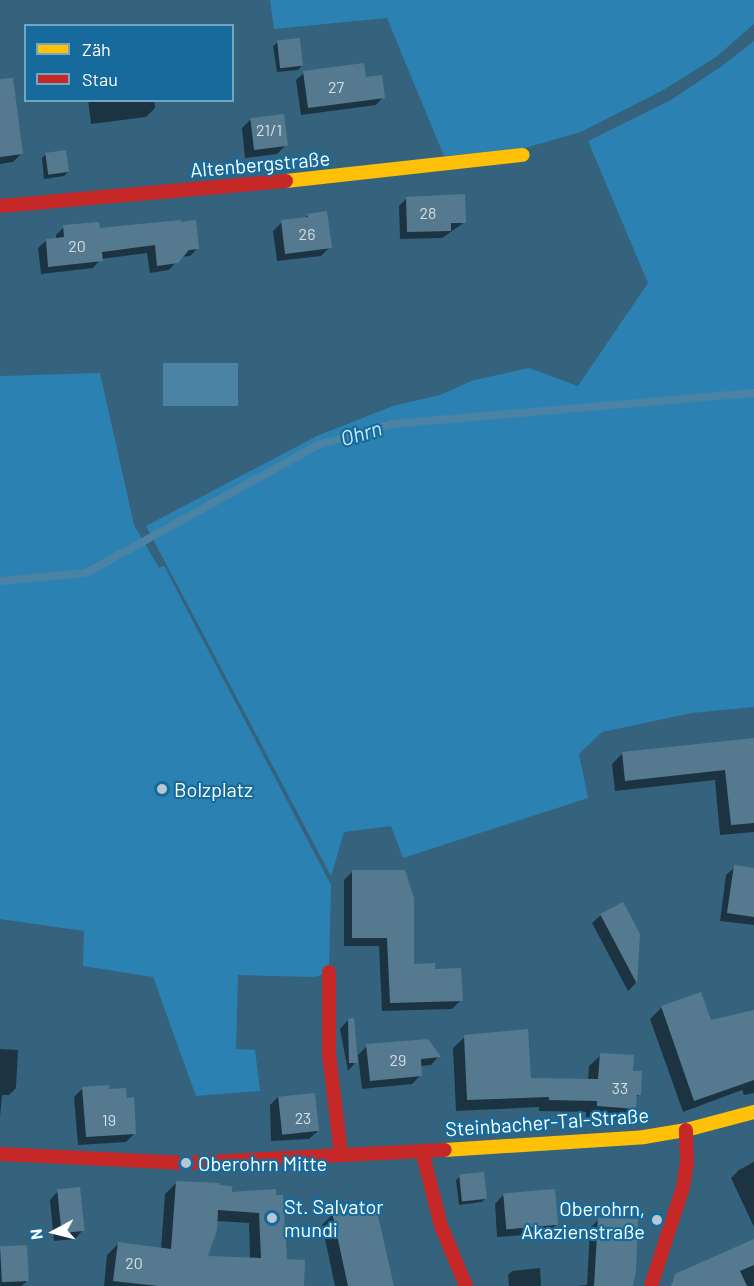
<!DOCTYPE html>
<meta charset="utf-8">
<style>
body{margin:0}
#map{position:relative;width:754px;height:1286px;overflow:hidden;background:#35637d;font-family:Barlow,sans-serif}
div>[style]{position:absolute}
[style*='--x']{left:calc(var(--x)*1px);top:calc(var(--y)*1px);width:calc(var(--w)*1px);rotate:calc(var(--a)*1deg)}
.green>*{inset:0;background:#2b82b2}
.water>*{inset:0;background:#4a83a3;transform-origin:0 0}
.shadow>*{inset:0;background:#0007}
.stream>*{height:8px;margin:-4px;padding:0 4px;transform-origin:4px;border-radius:4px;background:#4a83a3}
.building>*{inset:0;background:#557a8f;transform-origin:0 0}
.slow>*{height:14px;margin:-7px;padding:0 7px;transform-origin:7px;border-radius:7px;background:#ffc107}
.jam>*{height:14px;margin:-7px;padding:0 7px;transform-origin:7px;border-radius:7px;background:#c62828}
.dots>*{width:16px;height:16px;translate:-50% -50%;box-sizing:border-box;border:3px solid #166b9c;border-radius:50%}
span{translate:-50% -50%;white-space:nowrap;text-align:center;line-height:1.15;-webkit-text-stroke:4.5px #166b9c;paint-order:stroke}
.number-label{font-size:16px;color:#d4dee3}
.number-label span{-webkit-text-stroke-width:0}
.street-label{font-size:20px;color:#fff}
.poi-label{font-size:20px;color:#fff}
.left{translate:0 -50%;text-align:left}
.right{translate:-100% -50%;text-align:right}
.water-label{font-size:21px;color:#c7e9fa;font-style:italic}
.legend{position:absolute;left:24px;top:24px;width:210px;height:78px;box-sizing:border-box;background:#166b9c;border:2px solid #73a6c4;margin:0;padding:8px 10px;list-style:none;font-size:18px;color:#fff}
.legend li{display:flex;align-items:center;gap:12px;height:30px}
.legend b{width:30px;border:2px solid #73a6c4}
.north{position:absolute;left:24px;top:1202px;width:60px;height:60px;-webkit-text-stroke:4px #166b9c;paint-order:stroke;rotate:263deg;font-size:16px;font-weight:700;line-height:24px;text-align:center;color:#fff}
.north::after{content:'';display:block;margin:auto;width:21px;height:27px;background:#fff;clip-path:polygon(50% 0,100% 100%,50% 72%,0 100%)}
</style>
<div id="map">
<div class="green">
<i style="clip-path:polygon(270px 0,754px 0,754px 24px,716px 57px,665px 89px,581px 132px,525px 148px,444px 156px,387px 18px,274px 29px)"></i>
<i style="clip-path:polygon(754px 41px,754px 707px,692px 713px,602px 732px,579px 754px,588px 798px,403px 858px,391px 826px,344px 832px,331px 876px,146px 526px,317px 436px,393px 406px,440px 395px,474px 380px,529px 368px,578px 386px,648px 283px,588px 141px,671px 100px,722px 66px)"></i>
<i style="clip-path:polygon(100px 373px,134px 525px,159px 568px,164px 566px,331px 885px,329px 972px,315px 977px,238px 975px,236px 1049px,255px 1050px,260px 1091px,196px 1096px,153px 977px,83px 966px,84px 931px,0 919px,0 376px)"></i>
</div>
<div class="water">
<i style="left:163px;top:363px;width:75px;height:43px"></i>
</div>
<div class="shadow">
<i style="clip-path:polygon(278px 42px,302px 66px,298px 70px,277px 72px,273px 46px)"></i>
<i style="clip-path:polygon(304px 73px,365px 78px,383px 97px,376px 105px,301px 115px,296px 80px)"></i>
<i style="clip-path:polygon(88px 100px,154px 100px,155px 108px,146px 117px,91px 124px)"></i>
<i style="clip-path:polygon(0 118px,22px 153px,13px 162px,0 164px)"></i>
<i style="clip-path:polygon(251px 119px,286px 145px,277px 154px,245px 158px,242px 128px)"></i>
<i style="clip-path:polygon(46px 154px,68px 172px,64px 176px,44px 179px,42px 158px)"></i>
<i style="clip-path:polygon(407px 198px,465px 222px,442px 238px,400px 239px,399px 206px)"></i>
<i style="clip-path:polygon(308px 215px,330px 247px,321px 256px,277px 261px,273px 231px,282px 222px,304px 219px)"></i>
<i style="clip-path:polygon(64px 227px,98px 229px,198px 248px,190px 256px,181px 257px,169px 270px,150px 273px,147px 253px,101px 259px,93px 268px,41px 274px,38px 248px,47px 240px,56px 239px,56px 235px)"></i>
<i style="clip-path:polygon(754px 739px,754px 832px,720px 835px,715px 780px,615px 791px,612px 764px,623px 753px)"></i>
<i style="clip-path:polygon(735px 867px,754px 869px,754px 925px,720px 921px,726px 875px)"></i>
<i style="clip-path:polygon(353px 871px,413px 965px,434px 970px,461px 1000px,452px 1009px,382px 1011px,379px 946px,344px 946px,344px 880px)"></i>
<i style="clip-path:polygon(601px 915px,638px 934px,636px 983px,628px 991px,592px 923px)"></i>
<i style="clip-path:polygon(662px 1007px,710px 1022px,754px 1011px,754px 1093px,744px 1095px,742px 1090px,683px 1112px,650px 1019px)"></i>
<i style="clip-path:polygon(348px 1020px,356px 1062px,348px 1071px,340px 1029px)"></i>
<i style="clip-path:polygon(465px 1037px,530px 1080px,588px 1081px,589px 1066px,601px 1055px,631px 1072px,639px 1095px,635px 1098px,635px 1108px,623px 1120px,586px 1117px,586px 1112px,539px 1111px,539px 1107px,456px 1111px,453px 1048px)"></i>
<i style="clip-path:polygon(367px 1046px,439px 1056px,431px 1065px,420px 1066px,421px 1075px,412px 1084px,362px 1089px,358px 1055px)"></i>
<i style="clip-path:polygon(0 1049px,18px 1050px,16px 1088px,9px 1095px,2px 1095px,0 1117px)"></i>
<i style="clip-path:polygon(83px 1088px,135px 1133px,126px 1142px,78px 1145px,74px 1097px)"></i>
<i style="clip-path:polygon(278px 1097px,318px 1131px,309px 1139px,271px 1141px,270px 1105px)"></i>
<i style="clip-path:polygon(754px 1162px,754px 1227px,731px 1178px,739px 1170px)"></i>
<i style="clip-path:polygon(460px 1176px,486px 1198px,482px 1202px,459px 1205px,456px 1180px)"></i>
<i style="clip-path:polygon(evenodd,176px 1183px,218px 1186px,230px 1193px,274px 1190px,285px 1261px,303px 1286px,104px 1286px,107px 1255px,118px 1244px,161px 1249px,165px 1194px,176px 1183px,216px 1221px,249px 1223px,250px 1259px,206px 1257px,216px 1221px)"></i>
<i style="clip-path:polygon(58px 1191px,83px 1230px,75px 1239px,54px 1241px,50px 1200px)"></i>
<i style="clip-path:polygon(503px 1195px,557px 1224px,548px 1233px,497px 1237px,495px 1204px)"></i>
<i style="clip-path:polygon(333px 1214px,392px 1286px,335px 1286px,322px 1225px)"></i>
<i style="clip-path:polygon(598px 1220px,629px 1286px,577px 1286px,587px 1285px,590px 1228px)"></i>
<i style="clip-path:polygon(754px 1241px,754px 1286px,674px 1286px,672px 1281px,680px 1273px)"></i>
<i style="clip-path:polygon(0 1248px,27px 1281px,22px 1286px,0 1286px)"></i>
<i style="clip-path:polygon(540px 1268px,541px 1286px,509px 1286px,508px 1275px,512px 1271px)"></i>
</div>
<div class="stream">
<i style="--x:0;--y:581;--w:86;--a:-5.3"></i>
<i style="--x:86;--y:573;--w:265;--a:-28.9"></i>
<i style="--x:318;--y:445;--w:77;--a:-15.8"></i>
<i style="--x:392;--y:424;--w:363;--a:-4.9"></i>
</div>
<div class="building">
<i style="left:300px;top:38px;width:28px;height:23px;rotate:84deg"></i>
<i style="clip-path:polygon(364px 63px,366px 77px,382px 75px,385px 98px,308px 108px,303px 71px)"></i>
<i style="clip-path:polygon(13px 78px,23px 154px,0 157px,0 79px)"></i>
<i style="left:284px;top:114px;width:32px;height:34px;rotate:83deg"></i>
<i style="left:66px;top:150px;width:22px;height:21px;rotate:82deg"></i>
<i style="clip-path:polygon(465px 194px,466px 223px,451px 223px,451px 231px,407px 232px,406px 197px)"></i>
<i style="clip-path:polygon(327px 211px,332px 248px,285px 254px,281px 220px,308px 217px,307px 214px)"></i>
<i style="clip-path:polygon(181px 220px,181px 222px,196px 220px,199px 249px,189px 250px,178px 263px,157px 266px,155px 245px,102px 252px,103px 261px,48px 267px,46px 239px,64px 237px,63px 225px,99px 222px,100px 228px)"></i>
<i style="clip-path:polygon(754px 738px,754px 823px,731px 825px,725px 770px,625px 781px,622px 752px)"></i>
<i style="clip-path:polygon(734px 865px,754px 868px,754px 917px,727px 913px)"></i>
<i style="clip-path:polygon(352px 870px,405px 870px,414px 898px,414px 964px,435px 963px,435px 969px,461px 968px,463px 1001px,390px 1003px,387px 938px,352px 938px)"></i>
<i style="clip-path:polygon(623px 902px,640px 934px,637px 984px,600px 914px)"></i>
<i style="clip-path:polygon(701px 992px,711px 1020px,754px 1010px,754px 1080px,694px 1101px,661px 1006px)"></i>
<i style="clip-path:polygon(354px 1018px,358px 1063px,349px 1063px,348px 1019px)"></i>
<i style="clip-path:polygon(528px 1029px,531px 1078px,598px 1079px,600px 1053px,634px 1055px,633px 1071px,642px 1071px,641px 1095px,637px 1095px,636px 1109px,597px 1106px,597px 1101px,549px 1100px,549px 1097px,467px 1100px,464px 1035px)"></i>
<i style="clip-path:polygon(428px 1039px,441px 1057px,421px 1059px,422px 1076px,370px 1081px,366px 1044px)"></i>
<i style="clip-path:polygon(109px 1085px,109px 1089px,126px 1088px,127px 1098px,134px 1097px,136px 1134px,86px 1137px,82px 1087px)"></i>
<i style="left:315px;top:1093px;width:38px;height:37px;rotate:84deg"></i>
<i style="left:484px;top:1172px;width:27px;height:25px;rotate:84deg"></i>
<i style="clip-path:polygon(evenodd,176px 1181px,220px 1183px,219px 1185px,232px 1186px,232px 1192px,276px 1189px,276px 1195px,283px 1195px,287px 1259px,305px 1260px,304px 1286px,158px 1286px,113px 1281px,118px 1242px,171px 1249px,176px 1181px,218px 1210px,259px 1213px,261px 1258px,208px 1256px,217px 1230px,218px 1210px)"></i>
<i style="left:80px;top:1187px;width:44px;height:23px;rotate:84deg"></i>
<i style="left:555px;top:1189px;width:36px;height:52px;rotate:85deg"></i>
<i style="clip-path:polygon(375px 1203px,394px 1286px,348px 1286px,332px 1212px)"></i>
<i style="clip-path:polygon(598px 1218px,638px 1219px,636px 1271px,633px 1286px,594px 1286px)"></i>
<i style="clip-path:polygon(754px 1239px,754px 1265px,740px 1271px,747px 1286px,671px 1286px,675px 1274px)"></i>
<i style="left:27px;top:1245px;width:36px;height:27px;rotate:87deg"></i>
</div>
<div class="slow">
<i style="--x:286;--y:181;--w:238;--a:-6.3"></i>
<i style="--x:445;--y:1150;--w:199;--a:-3.7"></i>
<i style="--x:644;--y:1137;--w:43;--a:-9.5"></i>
<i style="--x:686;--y:1130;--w:70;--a:-14.8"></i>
</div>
<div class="jam">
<i style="--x:0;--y:206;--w:287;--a:-5"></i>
<i style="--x:329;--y:972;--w:82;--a:90"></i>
<i style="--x:329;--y:1054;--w:101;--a:83.2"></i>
<i style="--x:422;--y:1151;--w:77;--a:75.8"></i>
<i style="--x:441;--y:1226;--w:65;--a:67.4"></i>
<i style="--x:0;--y:1154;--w:186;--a:2.8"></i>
<i style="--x:186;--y:1163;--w:259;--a:-2.9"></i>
<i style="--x:651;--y:1286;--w:104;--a:-72.1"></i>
<i style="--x:683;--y:1187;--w:25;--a:-81"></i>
<i style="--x:687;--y:1162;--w:32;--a:-92"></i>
</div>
<div class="dots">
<i style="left:162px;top:789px;background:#b8c8d2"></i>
<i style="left:186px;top:1163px;background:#b8c8d2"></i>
<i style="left:272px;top:1218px;background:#b8c8d2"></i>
<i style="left:657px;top:1220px;background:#b8c8d2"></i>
</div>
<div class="number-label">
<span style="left:336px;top:87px">27</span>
<span style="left:269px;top:130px">21/1</span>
<span style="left:428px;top:213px">28</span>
<span style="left:307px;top:234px">26</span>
<span style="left:77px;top:246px">20</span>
<span style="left:398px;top:1060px">29</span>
<span style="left:620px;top:1088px">33</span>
<span style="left:303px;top:1118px">23</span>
<span style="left:109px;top:1120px">19</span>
<span style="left:134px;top:1263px">20</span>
</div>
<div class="street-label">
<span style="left:260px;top:164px;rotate:-5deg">Altenbergstraße</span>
<span style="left:547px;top:1122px;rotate:-4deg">Steinbacher-Tal-Straße</span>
</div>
<div class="poi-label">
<span class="left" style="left:174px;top:789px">Bolzplatz</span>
<span class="left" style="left:198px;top:1163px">Oberohrn Mitte</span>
<span class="left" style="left:284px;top:1218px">St. Salvator<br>mundi</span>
<span class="right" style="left:645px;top:1220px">Oberohrn,<br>Akazienstraße</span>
</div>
<div class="water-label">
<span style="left:361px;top:433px;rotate:-16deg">Ohrn</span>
</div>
<ul class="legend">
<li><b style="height:8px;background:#ffc107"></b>Zäh</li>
<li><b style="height:8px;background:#c62828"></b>Stau</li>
</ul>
<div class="north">N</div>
</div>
